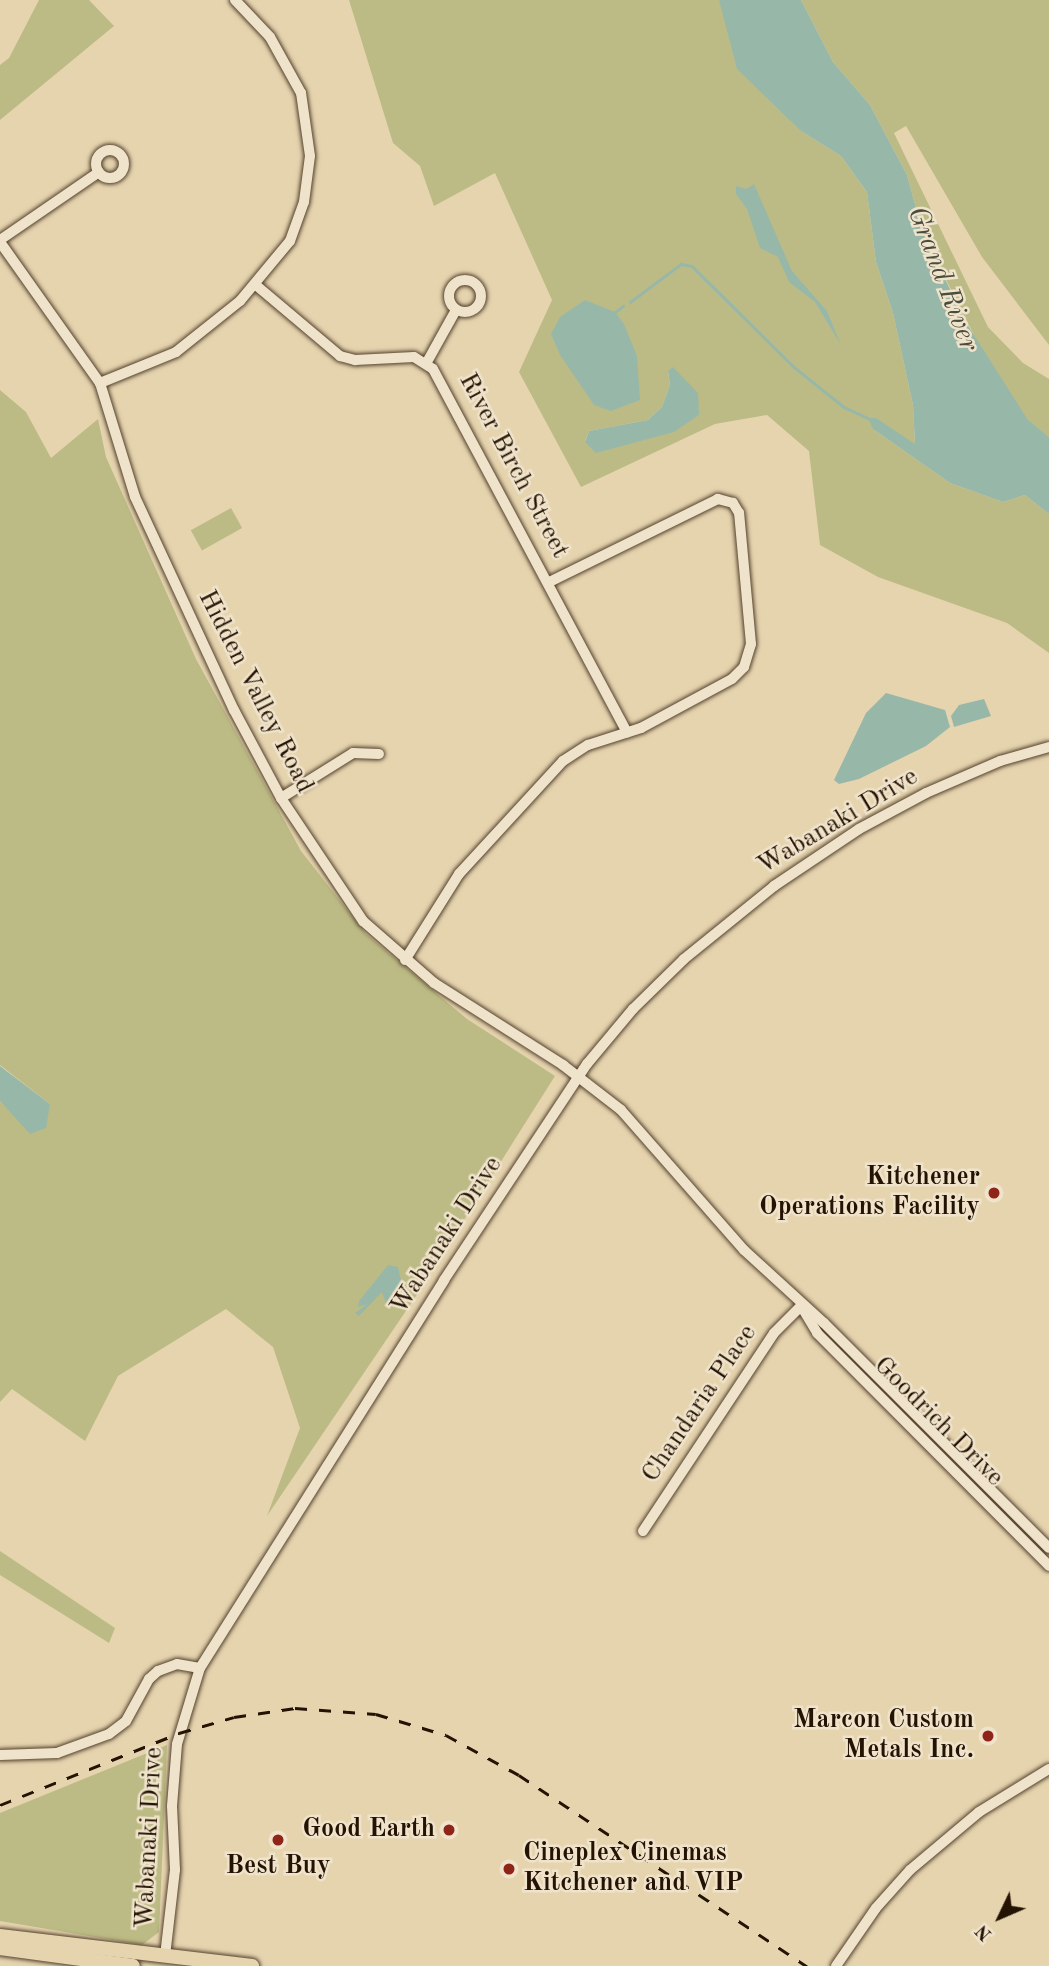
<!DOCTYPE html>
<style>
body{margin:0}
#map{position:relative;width:1049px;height:1966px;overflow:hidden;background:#e6d4af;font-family:"Old Standard TT",serif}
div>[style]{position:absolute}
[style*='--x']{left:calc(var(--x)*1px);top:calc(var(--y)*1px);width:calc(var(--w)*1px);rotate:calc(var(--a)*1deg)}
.green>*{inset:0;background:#bdbb85;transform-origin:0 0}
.water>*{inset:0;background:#97b8a8}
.stream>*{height:2.5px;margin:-1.25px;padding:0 1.25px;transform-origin:1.25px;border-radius:1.25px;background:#97b8a8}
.roads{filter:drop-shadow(0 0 2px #54422d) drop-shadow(0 0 2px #54422d)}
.minor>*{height:10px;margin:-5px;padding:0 5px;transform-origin:5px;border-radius:5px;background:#efe3cb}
.minor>.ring{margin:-5px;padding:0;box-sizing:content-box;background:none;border:10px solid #efe3cb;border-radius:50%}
.major>*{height:14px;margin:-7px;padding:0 7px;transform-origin:7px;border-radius:7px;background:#e6d4af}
.rail>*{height:2.5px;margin-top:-1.25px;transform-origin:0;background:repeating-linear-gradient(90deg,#241202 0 12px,transparent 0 24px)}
.dots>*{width:19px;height:19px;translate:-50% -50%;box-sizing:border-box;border:4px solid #efe3cb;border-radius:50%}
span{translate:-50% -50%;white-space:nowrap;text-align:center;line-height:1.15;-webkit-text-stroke:5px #efe3cb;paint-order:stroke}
.street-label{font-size:26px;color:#241202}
.poi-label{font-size:26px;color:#241202;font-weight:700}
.right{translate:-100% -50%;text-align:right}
.left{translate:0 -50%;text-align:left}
.water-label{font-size:28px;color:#4c4c3c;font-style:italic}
.north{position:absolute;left:965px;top:1882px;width:70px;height:70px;-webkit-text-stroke:5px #efe3cb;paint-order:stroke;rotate:226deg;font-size:19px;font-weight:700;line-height:28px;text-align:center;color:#241202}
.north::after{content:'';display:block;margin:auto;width:24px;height:32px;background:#241202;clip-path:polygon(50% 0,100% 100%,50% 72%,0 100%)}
</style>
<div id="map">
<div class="green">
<i style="clip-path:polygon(39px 0,89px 0,114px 26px,0 120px,0 65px,9px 58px)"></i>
<i style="clip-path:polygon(evenodd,349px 0,719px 0,801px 131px,841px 156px,867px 192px,876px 262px,893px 313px,913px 405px,915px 445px,873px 429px,950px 483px,1003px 502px,1025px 495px,1049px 514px,1049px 653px,1007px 623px,878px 577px,820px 545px,809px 451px,767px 415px,715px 424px,581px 487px,519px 372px,552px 300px,495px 173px,434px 206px,420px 166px,393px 143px,349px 0,668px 371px,699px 415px,585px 441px,589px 431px,648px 420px,662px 407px,670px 385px,668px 371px)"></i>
<i style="clip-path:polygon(801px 0,1049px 0,1049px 345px,982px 257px,906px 126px,894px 133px,988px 327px,1023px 363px,1049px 379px,1049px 437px,1028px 421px,984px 355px,923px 234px,907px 175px,870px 105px,833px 62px)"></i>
<i style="clip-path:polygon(0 390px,26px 412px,51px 458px,98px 419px,106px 457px,196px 659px,301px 851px,366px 934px,467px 1019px,555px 1076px,414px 1299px,267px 1516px,300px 1428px,273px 1347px,226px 1309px,118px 1376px,85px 1441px,12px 1389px,0 1402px,0 1101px,16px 1117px,50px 1104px,0 1065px)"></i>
<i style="left:231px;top:508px;width:23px;height:46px;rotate:61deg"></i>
<i style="clip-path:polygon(0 1551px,115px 1628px,109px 1643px,0 1575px)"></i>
<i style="clip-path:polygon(167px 1745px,159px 1932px,142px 1945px,0 1921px,0 1813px)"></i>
</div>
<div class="water">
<i style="clip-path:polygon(719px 0,801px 0,833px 62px,870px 105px,907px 175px,923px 234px,967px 324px,1028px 420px,1049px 437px,1049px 514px,1025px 495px,1003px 502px,950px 483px,873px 429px,868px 418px,876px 418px,915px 444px,913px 405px,893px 313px,876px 262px,867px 192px,841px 156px,801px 131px,737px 69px)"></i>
<i style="clip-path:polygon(754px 184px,792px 271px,827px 311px,841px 345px,815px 302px,789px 282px,778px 257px,760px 248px,747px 209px,736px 194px,736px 186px,746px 189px)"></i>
<i style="clip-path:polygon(585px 300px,615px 312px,624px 324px,637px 356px,640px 400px,611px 411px,594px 405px,560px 355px,551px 334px,560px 317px)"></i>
<i style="clip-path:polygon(673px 367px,698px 393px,699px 415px,674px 432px,596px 453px,585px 442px,589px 431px,648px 420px,662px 407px,670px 385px,668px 371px)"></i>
<i style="clip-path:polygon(886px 693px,945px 710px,950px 727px,926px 746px,859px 779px,839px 784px,834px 780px,866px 713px)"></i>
<i style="clip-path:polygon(984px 699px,991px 716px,954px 727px,951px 716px,959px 705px)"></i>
<i style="clip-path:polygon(0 1066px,50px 1104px,46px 1128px,30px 1134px,0 1101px)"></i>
<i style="clip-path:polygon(388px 1265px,398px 1267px,402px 1284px,393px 1300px,386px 1303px,382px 1292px,359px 1316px,355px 1313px,367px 1304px,358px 1307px,359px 1301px)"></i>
</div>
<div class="stream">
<i style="--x:630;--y:302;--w:64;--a:-36.7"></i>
<i style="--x:681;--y:264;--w:11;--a:10"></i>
<i style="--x:692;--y:266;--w:144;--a:44.7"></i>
<i style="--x:794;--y:367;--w:64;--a:38.7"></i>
<i style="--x:844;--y:407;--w:26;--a:25"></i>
<i style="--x:615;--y:312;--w:10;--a:-37"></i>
</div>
<div class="roads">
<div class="minor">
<i class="ring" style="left:96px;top:150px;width:18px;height:18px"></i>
<i style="--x:0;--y:240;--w:120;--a:-34.5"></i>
<i style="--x:0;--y:242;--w:173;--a:54.7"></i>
<i style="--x:100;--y:383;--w:119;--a:72.9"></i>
<i style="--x:135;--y:497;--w:235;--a:65.1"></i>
<i style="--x:234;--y:710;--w:100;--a:61.9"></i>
<i style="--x:281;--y:798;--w:148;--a:56.3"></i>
<i style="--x:363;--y:921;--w:94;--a:41.1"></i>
<i style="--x:434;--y:983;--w:153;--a:32.4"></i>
<i style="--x:563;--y:1065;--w:73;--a:37.8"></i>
<i style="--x:621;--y:1110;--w:186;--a:48.7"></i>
<i style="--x:744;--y:1250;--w:108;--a:42.4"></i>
<i style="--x:824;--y:1323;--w:318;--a:45"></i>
<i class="ring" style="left:449px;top:280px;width:22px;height:22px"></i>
<i style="--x:257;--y:286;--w:109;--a:40.1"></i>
<i style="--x:340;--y:356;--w:16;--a:15"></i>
<i style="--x:355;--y:360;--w:59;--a:-2.9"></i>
<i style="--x:414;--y:357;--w:22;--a:32"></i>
<i style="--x:433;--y:369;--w:412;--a:61.9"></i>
<i style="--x:427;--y:362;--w:60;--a:-60.9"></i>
<i style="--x:100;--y:383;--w:82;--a:-22.2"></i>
<i style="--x:176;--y:352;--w:82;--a:-38.6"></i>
<i style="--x:240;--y:301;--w:78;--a:-50.2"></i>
<i style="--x:290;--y:241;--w:41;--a:-70.3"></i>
<i style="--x:304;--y:202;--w:46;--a:-82.6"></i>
<i style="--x:310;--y:156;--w:64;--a:-98.1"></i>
<i style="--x:301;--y:93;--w:64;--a:-119"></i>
<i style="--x:270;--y:37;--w:51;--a:-133.4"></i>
<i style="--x:281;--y:798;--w:85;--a:-32"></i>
<i style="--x:353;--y:753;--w:26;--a:2"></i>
<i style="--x:405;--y:960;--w:102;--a:-57.9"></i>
<i style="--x:459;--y:874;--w:154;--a:-47.4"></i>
<i style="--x:563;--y:761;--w:30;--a:-33"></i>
<i style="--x:588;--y:745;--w:56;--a:-17.8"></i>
<i style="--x:641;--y:728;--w:103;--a:-28.3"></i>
<i style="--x:732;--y:679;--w:17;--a:-45"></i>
<i style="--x:744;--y:667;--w:24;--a:-73"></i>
<i style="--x:751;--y:644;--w:132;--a:-95.2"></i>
<i style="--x:739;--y:513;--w:12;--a:-121"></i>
<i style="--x:733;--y:503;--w:16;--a:-165"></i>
<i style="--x:718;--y:499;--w:188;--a:153.8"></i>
<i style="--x:804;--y:1311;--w:26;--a:59"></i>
<i style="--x:817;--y:1333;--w:329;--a:45.1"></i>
<i style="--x:643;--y:1531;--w:237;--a:-56.5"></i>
<i style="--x:774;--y:1333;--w:38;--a:-45"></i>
<i style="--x:0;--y:1755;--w:57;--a:-2"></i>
<i style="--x:57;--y:1753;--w:55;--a:-20.1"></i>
<i style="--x:109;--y:1734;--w:21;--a:-37"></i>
<i style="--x:126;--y:1721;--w:48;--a:-61.3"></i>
<i style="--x:149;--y:1679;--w:12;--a:-42"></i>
<i style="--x:158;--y:1671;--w:20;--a:-20"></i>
<i style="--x:177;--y:1664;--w:23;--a:10"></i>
<i style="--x:165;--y:1956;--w:87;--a:-83.4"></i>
<i style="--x:175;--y:1870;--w:64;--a:-92.7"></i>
<i style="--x:172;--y:1806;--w:62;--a:-85.4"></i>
<i style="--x:177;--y:1744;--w:79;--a:-73.2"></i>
<i style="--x:200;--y:1668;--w:458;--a:-57.8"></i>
<i style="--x:444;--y:1280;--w:259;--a:-56.5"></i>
<i style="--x:587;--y:1064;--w:72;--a:-50.1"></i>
<i style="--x:633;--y:1009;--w:71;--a:-44.4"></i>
<i style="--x:684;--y:959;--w:116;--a:-39"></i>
<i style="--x:774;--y:886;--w:102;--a:-33.8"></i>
<i style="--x:859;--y:829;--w:76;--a:-28.2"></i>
<i style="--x:926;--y:793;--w:81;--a:-23.4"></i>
<i style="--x:1000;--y:761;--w:51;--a:-15.9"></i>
<i style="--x:836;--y:1966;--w:70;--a:-55.4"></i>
<i style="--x:876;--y:1908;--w:51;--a:-48.2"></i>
<i style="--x:910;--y:1870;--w:90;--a:-40"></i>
<i style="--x:979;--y:1812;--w:82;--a:-31.6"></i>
</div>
<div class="major">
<i style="--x:0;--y:1936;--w:254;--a:6.8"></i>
<i style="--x:0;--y:1948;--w:134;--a:7.7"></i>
</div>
</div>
<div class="rail">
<i style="--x:0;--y:1805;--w:193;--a:-21.9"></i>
<i style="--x:179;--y:1733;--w:57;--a:-16.2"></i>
<i style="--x:234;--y:1717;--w:62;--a:-8.4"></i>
<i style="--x:295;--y:1708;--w:81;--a:4.2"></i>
<i style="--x:376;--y:1714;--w:73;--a:16.7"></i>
<i style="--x:446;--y:1735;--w:83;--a:28.7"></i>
<i style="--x:519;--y:1775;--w:346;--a:33.6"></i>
</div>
<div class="dots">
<i style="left:994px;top:1193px;background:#8f2418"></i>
<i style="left:988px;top:1736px;background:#8f2418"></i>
<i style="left:449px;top:1830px;background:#8f2418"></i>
<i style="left:278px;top:1840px;background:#8f2418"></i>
<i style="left:509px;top:1869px;background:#8f2418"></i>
</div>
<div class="street-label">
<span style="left:513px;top:466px;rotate:62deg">River Birch Street</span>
<span style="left:255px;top:692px;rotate:63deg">Hidden Valley Road</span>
<span style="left:838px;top:822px;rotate:-31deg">Wabanaki Drive</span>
<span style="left:447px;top:1236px;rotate:-57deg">Wabanaki Drive</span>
<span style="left:700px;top:1404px;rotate:-56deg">Chandaria Place</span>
<span style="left:938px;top:1422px;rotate:45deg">Goodrich Drive</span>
<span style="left:150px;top:1838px;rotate:-87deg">Wabanaki Drive</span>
</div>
<div class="poi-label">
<span class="right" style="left:980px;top:1193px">Kitchener<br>Operations Facility</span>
<span class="right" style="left:974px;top:1736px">Marcon Custom<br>Metals Inc.</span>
<span class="right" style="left:435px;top:1830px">Good Earth</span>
<span class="left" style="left:523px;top:1869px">Cineplex Cinemas<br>Kitchener and VIP</span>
<span style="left:278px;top:1867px">Best Buy</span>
</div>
<div class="water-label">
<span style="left:942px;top:279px;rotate:69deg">Grand River</span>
</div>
<div class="north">N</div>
</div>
